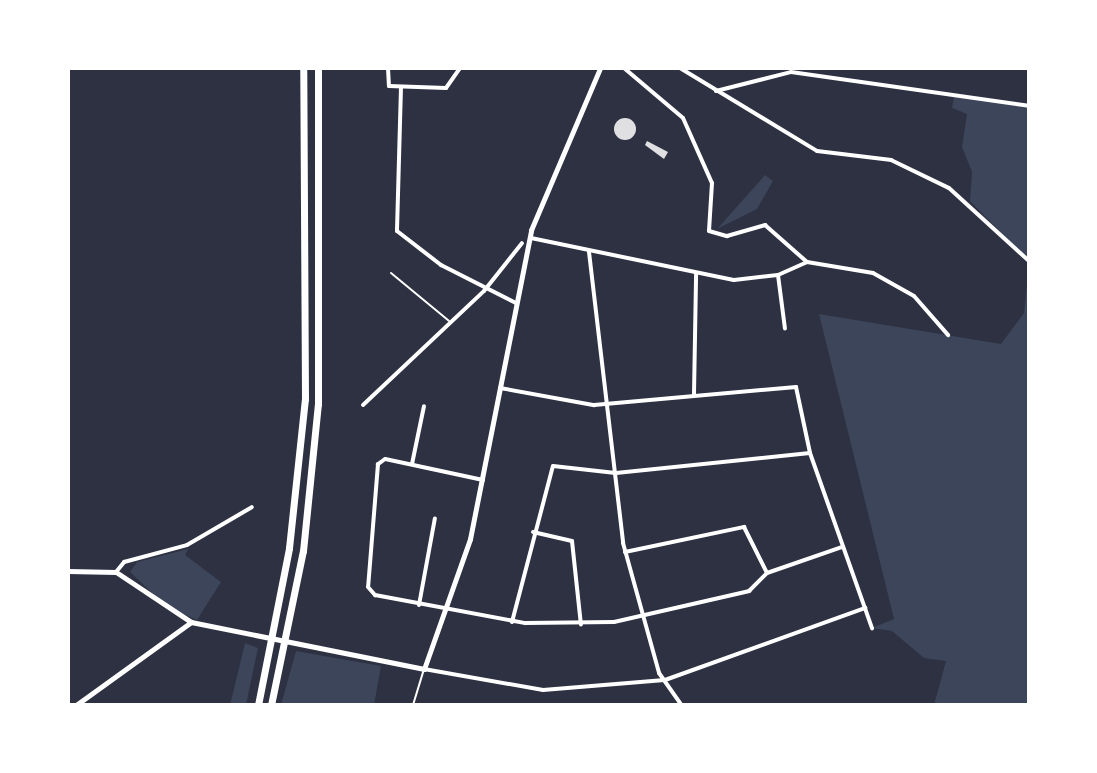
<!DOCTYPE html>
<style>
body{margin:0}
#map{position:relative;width:1097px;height:773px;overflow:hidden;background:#2d3142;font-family:"Source Sans 3",sans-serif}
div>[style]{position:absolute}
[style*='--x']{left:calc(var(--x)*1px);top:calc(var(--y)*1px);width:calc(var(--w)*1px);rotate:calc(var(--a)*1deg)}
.green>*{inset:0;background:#3c4559}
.building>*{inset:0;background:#e0e0e3}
.round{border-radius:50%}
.service>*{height:2px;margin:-1px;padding:0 1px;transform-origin:1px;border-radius:1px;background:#fff}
.minor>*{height:4px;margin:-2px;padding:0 2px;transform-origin:2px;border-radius:2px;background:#fff}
.tertiary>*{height:5px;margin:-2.5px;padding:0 2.5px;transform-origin:2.5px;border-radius:2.5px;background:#fff}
.motorway>*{height:7px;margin:-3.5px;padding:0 3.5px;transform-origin:3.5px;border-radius:3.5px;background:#fff}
span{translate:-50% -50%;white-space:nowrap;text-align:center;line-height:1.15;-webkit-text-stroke:8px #fff;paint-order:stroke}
.frame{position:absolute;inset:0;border:70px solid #fff;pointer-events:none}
</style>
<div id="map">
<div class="green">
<i style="clip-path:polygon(954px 96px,1029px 106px,1029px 261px,970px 201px,972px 172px,962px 147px,967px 114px,952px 108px)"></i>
<i style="clip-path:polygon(765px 175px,773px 181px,757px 209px,717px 229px)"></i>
<i style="clip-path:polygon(1029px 263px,1029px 705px,934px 705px,946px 661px,924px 658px,892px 631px,872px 628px,894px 619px,819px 314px,1001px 344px,1024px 313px)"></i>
<i style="clip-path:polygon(188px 549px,185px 555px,221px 582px,197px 620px,167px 607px,130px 572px,137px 562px)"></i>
<i style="clip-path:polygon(245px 643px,258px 648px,246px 705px,230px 705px)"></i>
<i style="clip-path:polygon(296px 651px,381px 666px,374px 705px,281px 705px)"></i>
</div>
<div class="building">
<i class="round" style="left:614px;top:118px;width:22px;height:22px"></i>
<i style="clip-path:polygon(647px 141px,668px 152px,664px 159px,645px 145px)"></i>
</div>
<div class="service">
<i style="--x:391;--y:273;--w:75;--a:39.6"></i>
<i style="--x:413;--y:705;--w:37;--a:-73"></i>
</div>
<div class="minor">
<i style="--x:388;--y:68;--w:18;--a:87"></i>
<i style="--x:389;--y:86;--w:57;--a:2"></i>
<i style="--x:446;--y:88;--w:24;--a:-55"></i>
<i style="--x:624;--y:68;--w:77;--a:40.3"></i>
<i style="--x:683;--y:118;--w:71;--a:66"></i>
<i style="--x:712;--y:183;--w:48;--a:93.6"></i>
<i style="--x:709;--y:231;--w:19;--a:16"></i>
<i style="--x:727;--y:236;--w:40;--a:-16"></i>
<i style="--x:765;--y:225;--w:56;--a:41.4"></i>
<i style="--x:680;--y:68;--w:160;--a:31.2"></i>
<i style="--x:817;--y:151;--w:75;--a:6.9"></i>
<i style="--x:891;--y:160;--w:64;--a:25.8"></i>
<i style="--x:949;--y:188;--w:108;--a:42.4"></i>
<i style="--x:401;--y:87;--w:144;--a:91.6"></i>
<i style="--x:397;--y:231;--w:56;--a:37.7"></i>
<i style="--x:441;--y:265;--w:84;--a:26.9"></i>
<i style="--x:716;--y:91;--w:77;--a:-14.2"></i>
<i style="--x:791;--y:72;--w:240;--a:8.1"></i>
<i style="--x:531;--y:238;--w:207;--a:11.7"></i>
<i style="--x:734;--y:280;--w:44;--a:-6.5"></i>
<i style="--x:778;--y:275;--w:32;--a:-24"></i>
<i style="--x:807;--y:262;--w:67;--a:9.5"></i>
<i style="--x:873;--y:273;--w:47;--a:29.3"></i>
<i style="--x:914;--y:296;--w:52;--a:48.9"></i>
<i style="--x:589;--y:252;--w:293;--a:83.3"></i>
<i style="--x:623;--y:543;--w:135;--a:74.5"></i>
<i style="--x:659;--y:673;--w:39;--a:55"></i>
<i style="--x:778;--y:275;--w:54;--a:82.6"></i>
<i style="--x:500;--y:388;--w:96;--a:10.3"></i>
<i style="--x:594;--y:405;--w:203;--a:-5.1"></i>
<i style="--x:796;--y:387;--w:67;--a:78"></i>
<i style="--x:810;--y:453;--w:186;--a:70.5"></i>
<i style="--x:694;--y:394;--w:120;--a:-89"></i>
<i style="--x:363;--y:405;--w:166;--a:-43.3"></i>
<i style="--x:484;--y:291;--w:61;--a:-51.6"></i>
<i style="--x:412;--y:464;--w:59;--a:-78.3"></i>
<i style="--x:483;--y:480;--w:100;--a:-167.9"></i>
<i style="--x:385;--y:459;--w:9;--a:144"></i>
<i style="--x:378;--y:464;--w:123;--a:94.6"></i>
<i style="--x:368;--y:587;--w:11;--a:49"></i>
<i style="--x:375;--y:595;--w:153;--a:10.6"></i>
<i style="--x:525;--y:623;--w:89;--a:-0.6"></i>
<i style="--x:614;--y:622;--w:139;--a:-12.9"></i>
<i style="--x:749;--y:591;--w:25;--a:-45"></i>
<i style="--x:767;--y:573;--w:79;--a:-19.1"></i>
<i style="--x:533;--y:532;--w:40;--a:13"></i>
<i style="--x:572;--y:541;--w:84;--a:83.9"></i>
<i style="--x:625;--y:552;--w:122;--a:-11.9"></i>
<i style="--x:744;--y:527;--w:51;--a:63.4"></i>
<i style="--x:116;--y:572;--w:13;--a:-51"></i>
<i style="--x:124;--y:562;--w:65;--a:-15.1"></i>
<i style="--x:187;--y:545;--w:75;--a:-30.3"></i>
<i style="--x:419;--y:605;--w:88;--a:-79.6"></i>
<i style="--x:512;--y:622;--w:161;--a:-75.3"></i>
<i style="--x:553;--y:466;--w:63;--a:6.3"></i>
<i style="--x:616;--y:473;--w:195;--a:-5.9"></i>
<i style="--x:424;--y:669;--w:121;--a:10"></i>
<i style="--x:543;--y:690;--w:122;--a:-4.7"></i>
<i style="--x:665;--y:680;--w:213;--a:-19.8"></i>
</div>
<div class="tertiary">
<i style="--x:68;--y:571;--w:48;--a:1.2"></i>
<i style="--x:116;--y:572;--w:90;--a:33.7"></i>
<i style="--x:191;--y:622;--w:238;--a:11.4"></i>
<i style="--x:424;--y:669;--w:138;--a:-70.5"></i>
<i style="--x:470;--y:539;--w:315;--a:-78.8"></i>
<i style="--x:531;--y:230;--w:176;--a:-66.9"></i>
<i style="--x:76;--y:705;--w:142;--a:-35.8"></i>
</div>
<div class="motorway">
<i style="--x:258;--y:705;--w:160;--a:-78.8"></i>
<i style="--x:289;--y:548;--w:150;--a:-83.9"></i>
<i style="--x:305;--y:399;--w:331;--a:-90.3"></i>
<i style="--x:271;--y:705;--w:157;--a:-78.3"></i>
<i style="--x:303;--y:551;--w:148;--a:-84.2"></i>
<i style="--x:318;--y:404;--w:336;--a:-90"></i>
</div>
<div class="frame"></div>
</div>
